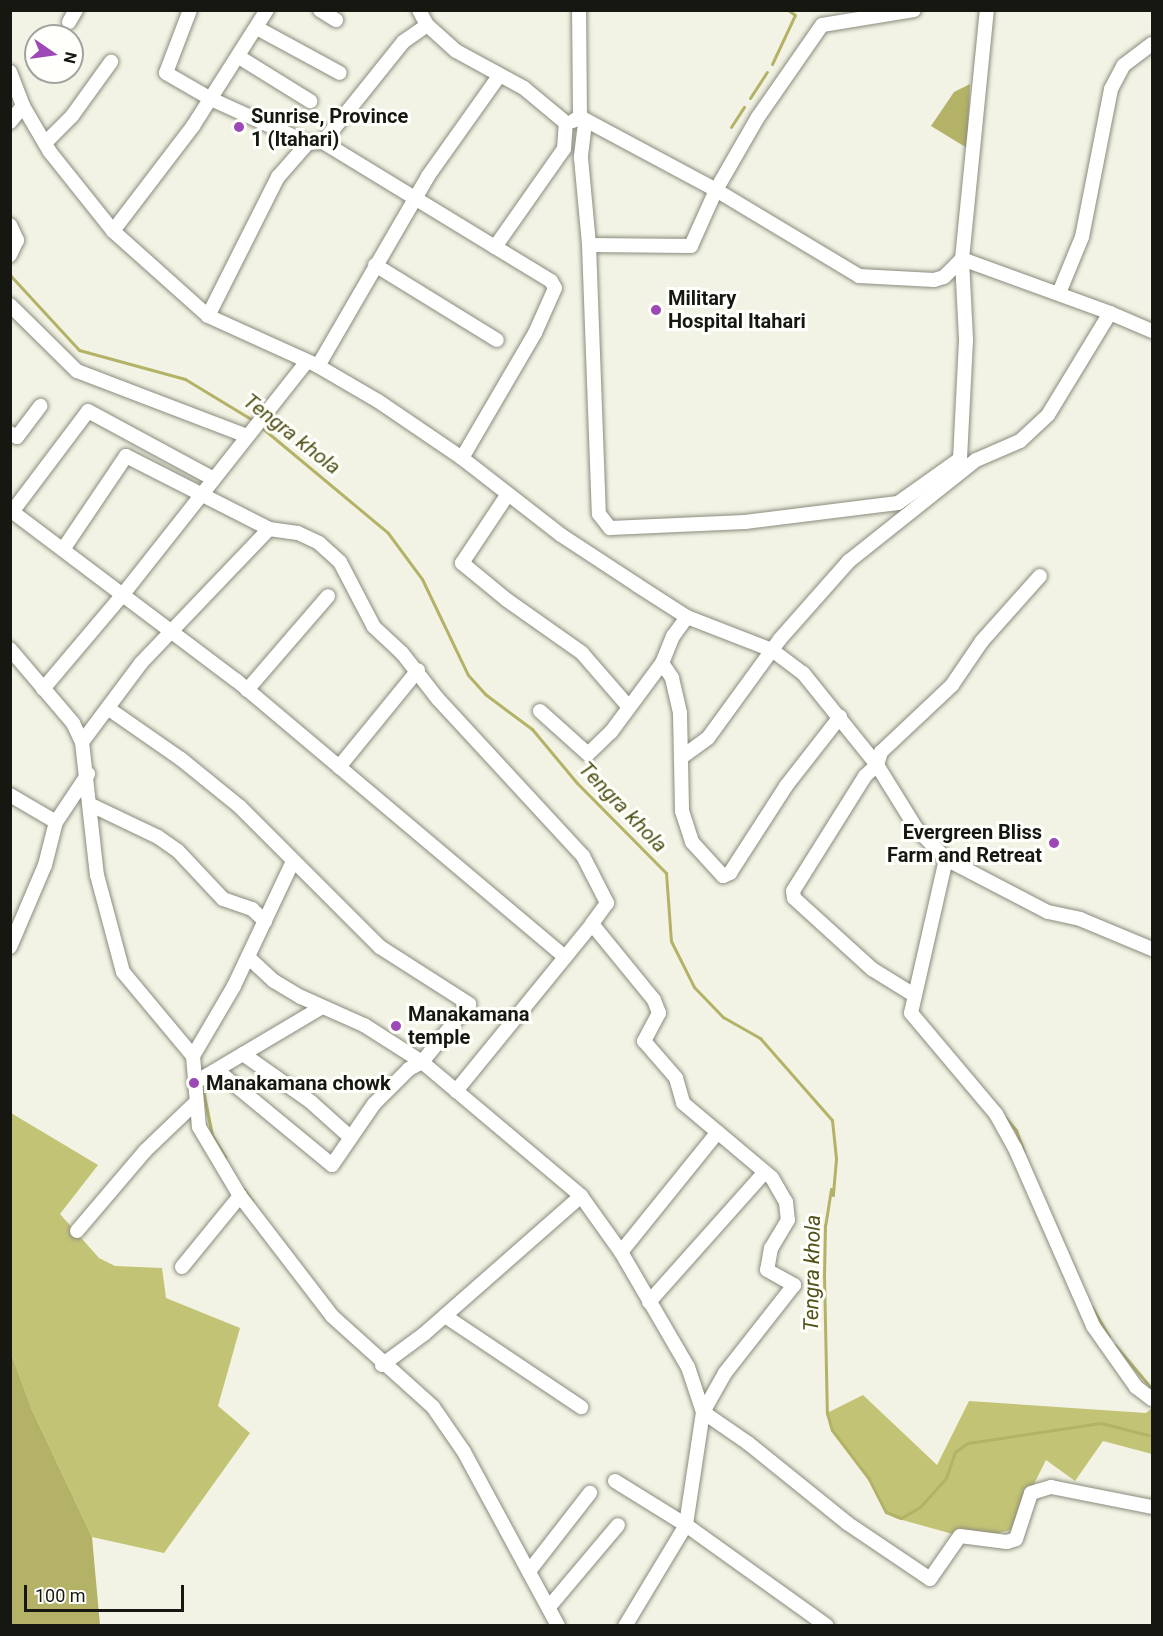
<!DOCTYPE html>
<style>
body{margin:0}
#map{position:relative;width:1163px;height:1636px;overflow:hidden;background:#f2f3e4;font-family:Roboto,sans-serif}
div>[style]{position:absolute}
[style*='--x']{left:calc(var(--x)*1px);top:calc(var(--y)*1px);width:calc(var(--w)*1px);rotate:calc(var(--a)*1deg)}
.forest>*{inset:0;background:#c3c376}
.water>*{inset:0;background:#b3b267}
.stream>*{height:3px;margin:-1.5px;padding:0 1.5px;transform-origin:1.5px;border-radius:1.5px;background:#b3b267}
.roads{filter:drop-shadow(0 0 2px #8a8b7d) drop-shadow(0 0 2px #8a8b7d)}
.minor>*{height:14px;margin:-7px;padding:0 7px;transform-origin:7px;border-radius:7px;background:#fff}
.dots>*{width:16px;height:16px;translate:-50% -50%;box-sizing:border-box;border:3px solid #fffffc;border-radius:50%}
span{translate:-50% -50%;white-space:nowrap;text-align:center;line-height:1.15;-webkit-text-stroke:6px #fffffc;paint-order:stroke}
.poi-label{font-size:20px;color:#171712;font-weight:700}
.left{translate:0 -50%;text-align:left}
.right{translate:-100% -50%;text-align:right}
.water-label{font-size:21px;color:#525118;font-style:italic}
.frame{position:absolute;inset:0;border:12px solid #171712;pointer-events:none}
.north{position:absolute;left:24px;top:24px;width:60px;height:60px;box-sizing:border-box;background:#fffffc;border:2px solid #a2a29e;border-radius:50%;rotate:103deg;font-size:16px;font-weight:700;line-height:24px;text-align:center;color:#171712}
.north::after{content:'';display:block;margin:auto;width:21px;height:27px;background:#9d48b6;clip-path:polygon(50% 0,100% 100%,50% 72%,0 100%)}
.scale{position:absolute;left:24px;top:1585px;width:160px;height:27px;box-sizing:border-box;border:3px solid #171712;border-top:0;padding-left:8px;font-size:18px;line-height:21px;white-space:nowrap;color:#171712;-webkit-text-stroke:4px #fffffc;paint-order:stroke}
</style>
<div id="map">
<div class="forest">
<i style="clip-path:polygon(11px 1113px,98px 1165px,60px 1214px,99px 1258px,115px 1266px,162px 1268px,166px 1298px,240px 1328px,218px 1406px,250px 1433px,164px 1553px,92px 1537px,32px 1410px,11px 1353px)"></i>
<i style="clip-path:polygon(863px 1395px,937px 1465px,969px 1401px,1146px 1413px,1152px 1408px,1152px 1454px,1103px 1441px,1075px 1481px,1046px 1460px,1011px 1530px,985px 1536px,960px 1536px,895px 1518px,886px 1512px,869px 1479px,832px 1430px,827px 1413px)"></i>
</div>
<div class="water">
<i style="clip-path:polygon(970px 84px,967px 148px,931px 126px,954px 92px)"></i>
<i style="clip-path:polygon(11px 1353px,32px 1410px,92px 1537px,100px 1625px,11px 1625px)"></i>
</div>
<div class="stream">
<i style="--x:772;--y:64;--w:54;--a:-64.9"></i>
<i style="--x:795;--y:15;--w:9;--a:-144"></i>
<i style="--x:750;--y:98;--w:31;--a:-57"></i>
<i style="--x:731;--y:127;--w:24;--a:-57"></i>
<i style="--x:10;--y:275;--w:102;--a:47.4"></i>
<i style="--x:79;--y:350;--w:110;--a:15.3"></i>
<i style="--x:185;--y:379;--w:81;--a:31.3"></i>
<i style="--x:261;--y:427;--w:165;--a:39.8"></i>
<i style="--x:388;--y:533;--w:57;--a:53.5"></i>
<i style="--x:422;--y:579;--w:106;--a:64.4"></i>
<i style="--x:468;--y:675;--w:25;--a:48"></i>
<i style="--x:485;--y:694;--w:59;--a:36.7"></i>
<i style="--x:532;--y:729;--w:70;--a:50.2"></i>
<i style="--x:577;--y:783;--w:127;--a:45.3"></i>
<i style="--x:666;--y:873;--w:68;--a:85.8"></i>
<i style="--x:671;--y:941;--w:51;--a:63.4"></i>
<i style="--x:694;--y:987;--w:42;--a:46"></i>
<i style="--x:723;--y:1017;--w:43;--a:29.6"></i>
<i style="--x:760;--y:1038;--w:109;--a:48.7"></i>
<i style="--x:832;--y:1120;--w:39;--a:84"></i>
<i style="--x:836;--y:1159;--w:36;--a:95"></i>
<i style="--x:833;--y:1195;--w:6;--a:-108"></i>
<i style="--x:831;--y:1189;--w:36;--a:99"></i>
<i style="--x:825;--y:1225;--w:50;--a:91.1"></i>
<i style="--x:824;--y:1275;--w:138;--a:88.8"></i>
<i style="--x:827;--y:1413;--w:18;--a:74"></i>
<i style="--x:832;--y:1430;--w:61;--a:52.9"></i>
<i style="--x:869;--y:1479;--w:37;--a:63"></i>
<i style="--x:886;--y:1512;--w:16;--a:22"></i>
<i style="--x:901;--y:1518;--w:22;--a:-30"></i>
<i style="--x:920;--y:1507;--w:39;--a:-48"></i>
<i style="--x:946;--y:1478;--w:28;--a:-71"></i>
<i style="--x:955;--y:1452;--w:16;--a:-35"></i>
<i style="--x:968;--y:1443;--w:134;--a:-8.6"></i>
<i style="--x:1101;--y:1423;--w:53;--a:14.3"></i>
<i style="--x:203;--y:1090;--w:46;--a:78.7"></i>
<i style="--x:212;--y:1135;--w:26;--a:59"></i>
<i style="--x:1005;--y:1117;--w:17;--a:50"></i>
<i style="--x:1016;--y:1130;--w:23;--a:70"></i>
<i style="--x:244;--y:1189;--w:14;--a:56"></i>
<i style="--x:1092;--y:1307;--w:34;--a:60"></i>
<i style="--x:1115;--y:1345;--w:57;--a:49.9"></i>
</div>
<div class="roads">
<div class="minor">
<i style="--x:190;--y:10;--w:67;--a:110.9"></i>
<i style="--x:166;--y:73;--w:52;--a:30"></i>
<i style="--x:211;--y:99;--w:107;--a:24.4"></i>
<i style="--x:320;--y:10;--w:19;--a:32"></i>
<i style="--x:914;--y:10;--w:93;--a:170.7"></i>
<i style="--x:822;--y:25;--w:112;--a:124.8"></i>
<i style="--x:758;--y:117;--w:84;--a:119.9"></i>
<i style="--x:716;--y:190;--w:167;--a:31"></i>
<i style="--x:859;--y:276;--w:75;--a:3.1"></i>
<i style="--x:934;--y:280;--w:10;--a:-17"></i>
<i style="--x:944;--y:277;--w:25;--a:-45"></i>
<i style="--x:962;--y:259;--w:250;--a:-84.3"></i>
<i style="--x:69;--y:22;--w:14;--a:-60"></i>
<i style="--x:257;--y:28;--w:94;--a:28.5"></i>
<i style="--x:239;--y:57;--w:84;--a:31.8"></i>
<i style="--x:10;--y:72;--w:36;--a:69"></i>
<i style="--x:23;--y:106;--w:53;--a:59.6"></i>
<i style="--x:50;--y:152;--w:101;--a:51.4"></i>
<i style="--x:113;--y:231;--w:127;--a:41.8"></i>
<i style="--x:208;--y:316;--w:121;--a:24.4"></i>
<i style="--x:318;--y:366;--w:69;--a:30.3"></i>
<i style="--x:378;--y:401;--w:102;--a:34.2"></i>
<i style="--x:462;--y:458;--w:125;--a:37.9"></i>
<i style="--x:561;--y:535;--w:91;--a:33.3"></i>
<i style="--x:637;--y:585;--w:59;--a:32.6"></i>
<i style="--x:687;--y:617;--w:91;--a:21.2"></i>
<i style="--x:772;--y:650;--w:39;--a:37"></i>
<i style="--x:803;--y:673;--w:118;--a:51.2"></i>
<i style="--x:877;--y:765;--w:74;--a:58.2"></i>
<i style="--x:916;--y:828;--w:43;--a:45.9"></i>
<i style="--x:946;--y:859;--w:115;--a:27.5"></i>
<i style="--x:1048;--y:912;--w:33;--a:12"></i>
<i style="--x:1080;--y:919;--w:78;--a:22.6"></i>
<i style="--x:580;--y:117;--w:154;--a:28.2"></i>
<i style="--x:716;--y:190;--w:61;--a:114.1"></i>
<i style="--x:691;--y:246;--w:102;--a:-179.4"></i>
<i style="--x:573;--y:121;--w:8;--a:-30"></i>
<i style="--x:580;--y:117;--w:107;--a:-90.5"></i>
<i style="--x:10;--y:122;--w:21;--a:-51"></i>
<i style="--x:585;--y:123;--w:35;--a:97"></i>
<i style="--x:581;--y:158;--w:87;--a:84.7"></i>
<i style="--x:589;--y:245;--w:269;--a:87.9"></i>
<i style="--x:599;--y:514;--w:18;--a:52"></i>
<i style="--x:610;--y:528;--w:135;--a:-2.5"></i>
<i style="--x:745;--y:522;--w:154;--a:-7.1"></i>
<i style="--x:898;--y:503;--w:76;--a:-35.4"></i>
<i style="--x:960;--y:459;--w:120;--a:-87.1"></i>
<i style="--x:966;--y:339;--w:80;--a:-92.9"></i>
<i style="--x:962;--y:259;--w:158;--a:20"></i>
<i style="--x:1110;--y:313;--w:119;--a:121.3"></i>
<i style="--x:1048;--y:415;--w:38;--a:137"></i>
<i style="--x:1020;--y:441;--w:48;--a:156.6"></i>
<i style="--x:976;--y:460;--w:162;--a:141.5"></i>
<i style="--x:849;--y:561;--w:104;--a:131.5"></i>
<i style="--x:780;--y:639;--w:122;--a:126"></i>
<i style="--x:708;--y:738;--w:31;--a:144"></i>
<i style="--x:323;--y:142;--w:202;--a:31.4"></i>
<i style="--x:495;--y:247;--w:120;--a:-54.9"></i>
<i style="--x:564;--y:149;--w:26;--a:-86"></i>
<i style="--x:566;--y:123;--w:55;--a:-140.2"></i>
<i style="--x:524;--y:88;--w:77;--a:-151.4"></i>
<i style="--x:456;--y:51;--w:39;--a:-138"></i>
<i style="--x:427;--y:25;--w:17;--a:-118"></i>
<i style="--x:45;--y:143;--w:38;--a:-45"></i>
<i style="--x:72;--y:116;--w:67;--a:-54.2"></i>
<i style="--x:10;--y:225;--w:17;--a:65"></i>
<i style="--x:17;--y:240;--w:17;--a:115"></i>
<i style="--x:113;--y:231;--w:132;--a:-52.7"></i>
<i style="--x:193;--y:126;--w:138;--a:-57.5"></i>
<i style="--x:375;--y:265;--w:143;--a:31.6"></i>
<i style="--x:1059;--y:293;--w:61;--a:-67.7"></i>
<i style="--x:1082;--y:237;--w:151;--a:-78.9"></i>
<i style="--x:1111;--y:89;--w:27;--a:-62"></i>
<i style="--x:1124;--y:65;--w:35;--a:-37"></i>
<i style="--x:10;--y:305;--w:94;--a:44.6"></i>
<i style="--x:77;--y:371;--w:182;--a:20.9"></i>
<i style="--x:1110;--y:313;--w:46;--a:23.2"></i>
<i style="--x:208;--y:316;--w:156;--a:-63.3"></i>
<i style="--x:278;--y:177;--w:45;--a:-48.6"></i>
<i style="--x:308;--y:143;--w:15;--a:-4"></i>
<i style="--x:323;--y:142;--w:128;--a:-51.3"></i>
<i style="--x:403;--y:42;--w:29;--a:-35"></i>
<i style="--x:318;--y:366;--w:220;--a:-59.9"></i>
<i style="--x:428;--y:176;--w:123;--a:-54.6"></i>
<i style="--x:10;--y:433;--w:8;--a:30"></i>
<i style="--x:17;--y:437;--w:39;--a:-53"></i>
<i style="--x:462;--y:458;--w:145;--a:-59.7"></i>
<i style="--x:535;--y:333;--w:49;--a:-66"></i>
<i style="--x:555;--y:288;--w:8;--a:-120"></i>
<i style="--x:551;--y:281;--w:66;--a:-148.7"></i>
<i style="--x:508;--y:494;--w:83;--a:123.7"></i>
<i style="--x:462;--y:563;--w:58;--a:39.4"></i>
<i style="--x:507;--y:600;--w:92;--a:35.2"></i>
<i style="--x:582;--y:653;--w:69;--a:49.1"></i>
<i style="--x:10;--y:510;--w:283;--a:37"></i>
<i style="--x:236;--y:680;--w:430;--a:40.1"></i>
<i style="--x:12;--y:512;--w:126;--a:-53"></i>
<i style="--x:88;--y:411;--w:143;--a:28.4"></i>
<i style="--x:64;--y:548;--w:111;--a:-56"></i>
<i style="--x:126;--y:456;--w:161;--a:27"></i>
<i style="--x:269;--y:529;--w:29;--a:8"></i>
<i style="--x:298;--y:533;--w:23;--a:25"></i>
<i style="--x:319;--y:543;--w:28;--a:42"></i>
<i style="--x:340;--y:562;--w:73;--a:62.4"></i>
<i style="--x:374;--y:627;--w:38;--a:43"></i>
<i style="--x:402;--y:653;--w:58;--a:52"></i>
<i style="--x:438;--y:699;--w:214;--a:47.3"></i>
<i style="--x:583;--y:856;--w:53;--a:62.9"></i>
<i style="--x:607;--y:903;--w:26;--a:126"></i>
<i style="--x:592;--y:924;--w:98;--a:50.8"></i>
<i style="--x:654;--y:1000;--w:14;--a:69"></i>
<i style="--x:659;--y:1013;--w:32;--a:118"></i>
<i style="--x:644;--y:1041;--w:49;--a:49.1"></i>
<i style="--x:676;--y:1078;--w:26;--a:74"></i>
<i style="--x:683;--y:1103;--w:116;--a:40.1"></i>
<i style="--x:772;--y:1178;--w:28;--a:60"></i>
<i style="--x:786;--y:1202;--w:18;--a:84"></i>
<i style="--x:788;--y:1220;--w:33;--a:121"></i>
<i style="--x:771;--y:1248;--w:22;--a:100"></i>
<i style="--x:767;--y:1270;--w:31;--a:29"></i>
<i style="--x:794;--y:1285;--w:112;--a:128.1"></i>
<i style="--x:725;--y:1373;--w:45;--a:119.4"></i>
<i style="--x:703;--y:1412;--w:114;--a:98.6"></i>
<i style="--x:686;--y:1525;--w:118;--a:121.1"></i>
<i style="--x:687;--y:617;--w:24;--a:126"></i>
<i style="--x:673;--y:636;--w:29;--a:112"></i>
<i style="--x:662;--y:663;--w:18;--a:56"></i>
<i style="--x:672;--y:678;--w:36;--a:77"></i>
<i style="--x:680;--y:713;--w:98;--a:88.8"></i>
<i style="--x:682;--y:811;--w:33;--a:72"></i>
<i style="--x:692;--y:842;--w:46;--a:47.6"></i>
<i style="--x:723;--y:876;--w:8;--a:-23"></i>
<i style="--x:730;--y:873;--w:103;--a:-57.2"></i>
<i style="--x:786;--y:786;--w:88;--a:-52"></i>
<i style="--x:10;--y:649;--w:97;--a:49.6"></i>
<i style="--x:73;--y:723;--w:21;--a:65"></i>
<i style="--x:82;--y:742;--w:134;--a:83.6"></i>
<i style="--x:97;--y:875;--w:100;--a:75"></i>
<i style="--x:123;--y:972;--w:109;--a:50.2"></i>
<i style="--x:193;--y:1056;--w:71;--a:85.2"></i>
<i style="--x:199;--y:1127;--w:80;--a:59.3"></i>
<i style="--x:240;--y:1196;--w:151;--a:52.5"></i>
<i style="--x:332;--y:1316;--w:136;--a:42"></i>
<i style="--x:433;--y:1407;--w:55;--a:55.4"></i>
<i style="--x:464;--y:1452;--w:198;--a:61.6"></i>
<i style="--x:43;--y:689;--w:126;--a:-49.8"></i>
<i style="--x:124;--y:593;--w:295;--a:-51.7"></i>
<i style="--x:247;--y:690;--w:124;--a:-49.2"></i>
<i style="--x:109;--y:709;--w:88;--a:34.8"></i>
<i style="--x:181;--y:759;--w:76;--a:39.1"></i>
<i style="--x:240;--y:807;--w:198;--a:45"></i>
<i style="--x:380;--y:947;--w:106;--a:32.6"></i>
<i style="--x:469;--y:1004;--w:75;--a:129"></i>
<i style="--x:422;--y:1062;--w:15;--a:152"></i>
<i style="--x:409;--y:1069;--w:49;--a:135"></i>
<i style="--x:374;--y:1104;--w:74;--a:124.5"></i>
<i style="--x:332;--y:1165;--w:146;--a:-140.5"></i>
<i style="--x:540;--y:711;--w:64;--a:41.9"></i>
<i style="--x:588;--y:754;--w:32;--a:-44"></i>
<i style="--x:611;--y:732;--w:86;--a:-53.5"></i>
<i style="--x:82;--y:742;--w:99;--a:-53.2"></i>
<i style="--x:141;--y:663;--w:185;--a:-46.3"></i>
<i style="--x:339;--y:767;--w:125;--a:-50.8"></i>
<i style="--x:10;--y:795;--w:53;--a:30.4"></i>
<i style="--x:91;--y:805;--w:74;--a:25.5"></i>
<i style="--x:158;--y:837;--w:24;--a:35"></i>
<i style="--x:178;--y:851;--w:66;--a:46.8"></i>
<i style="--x:223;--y:899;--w:31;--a:19"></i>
<i style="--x:252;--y:909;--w:18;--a:43"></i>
<i style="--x:946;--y:859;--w:158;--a:102.8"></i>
<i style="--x:911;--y:1013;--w:132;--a:49.9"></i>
<i style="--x:996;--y:1114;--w:39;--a:61"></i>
<i style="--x:1015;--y:1148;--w:194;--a:66.3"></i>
<i style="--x:1093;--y:1326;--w:75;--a:54.8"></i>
<i style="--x:1136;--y:1387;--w:20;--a:37"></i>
<i style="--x:10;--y:947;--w:89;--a:-66.9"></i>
<i style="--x:45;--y:865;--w:44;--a:-75.7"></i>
<i style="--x:56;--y:822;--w:58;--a:-56.3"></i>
<i style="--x:248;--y:957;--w:35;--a:43"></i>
<i style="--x:274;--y:981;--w:31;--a:31"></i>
<i style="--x:301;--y:997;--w:69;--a:24"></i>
<i style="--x:364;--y:1025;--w:69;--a:32.5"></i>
<i style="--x:422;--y:1062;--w:208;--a:40.1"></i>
<i style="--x:581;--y:1196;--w:69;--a:54.5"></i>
<i style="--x:621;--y:1252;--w:133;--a:59.8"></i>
<i style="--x:688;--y:1367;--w:47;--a:71.6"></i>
<i style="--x:703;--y:1412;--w:55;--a:34.6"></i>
<i style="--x:748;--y:1443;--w:127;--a:38.9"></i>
<i style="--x:847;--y:1523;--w:100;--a:34"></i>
<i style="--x:930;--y:1579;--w:52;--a:-55.1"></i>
<i style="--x:960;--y:1536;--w:47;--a:7.3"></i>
<i style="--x:1007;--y:1542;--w:9;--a:-18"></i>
<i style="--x:1016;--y:1539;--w:48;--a:-71.9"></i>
<i style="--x:1031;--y:1493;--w:21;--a:-17"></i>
<i style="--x:1051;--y:1487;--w:103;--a:11.2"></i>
<i style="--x:914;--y:995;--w:49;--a:-148.2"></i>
<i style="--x:872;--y:969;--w:105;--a:-137.7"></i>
<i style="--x:794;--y:898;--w:7;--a:-98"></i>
<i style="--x:793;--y:891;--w:136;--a:-57.9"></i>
<i style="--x:865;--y:776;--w:16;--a:-43"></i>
<i style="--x:877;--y:765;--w:14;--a:-73"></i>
<i style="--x:881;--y:752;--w:98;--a:-43.3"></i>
<i style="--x:952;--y:685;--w:53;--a:-55.7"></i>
<i style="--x:982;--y:641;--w:87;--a:-48.3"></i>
<i style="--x:243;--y:1054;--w:83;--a:35.2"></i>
<i style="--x:311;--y:1102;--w:52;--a:41.9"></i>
<i style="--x:193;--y:1056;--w:81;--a:-59.6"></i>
<i style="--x:234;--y:986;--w:138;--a:-64.7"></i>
<i style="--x:194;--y:1083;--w:149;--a:-30.7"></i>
<i style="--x:456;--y:1091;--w:215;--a:-50.8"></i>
<i style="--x:77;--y:1231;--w:105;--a:-49.6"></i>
<i style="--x:145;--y:1151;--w:69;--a:-43.8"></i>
<i style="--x:621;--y:1252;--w:154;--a:-51.1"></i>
<i style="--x:182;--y:1267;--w:92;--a:-50.8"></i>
<i style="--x:649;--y:1302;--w:174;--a:-48.3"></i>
<i style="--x:445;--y:1316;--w:164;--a:33.8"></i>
<i style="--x:382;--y:1365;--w:52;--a:-36.4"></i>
<i style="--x:424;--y:1334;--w:209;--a:-41.3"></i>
<i style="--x:615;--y:1481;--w:84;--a:31.8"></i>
<i style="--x:686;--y:1525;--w:173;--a:35.6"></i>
<i style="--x:530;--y:1570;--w:98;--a:-52.1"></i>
<i style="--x:549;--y:1607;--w:107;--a:-49.9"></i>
</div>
</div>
<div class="dots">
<i style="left:239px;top:127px;background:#9d48b6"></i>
<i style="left:656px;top:310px;background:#9d48b6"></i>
<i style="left:1054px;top:843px;background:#9d48b6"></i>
<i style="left:396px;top:1026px;background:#9d48b6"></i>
<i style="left:194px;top:1083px;background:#9d48b6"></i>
</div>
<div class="poi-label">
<span class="left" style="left:251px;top:128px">Sunrise, Province<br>1 (Itahari)</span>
<span class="left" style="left:668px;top:310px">Military<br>Hospital Itahari</span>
<span class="right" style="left:1042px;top:844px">Evergreen Bliss<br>Farm and Retreat</span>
<span class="left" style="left:408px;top:1026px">Manakamana<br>temple</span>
<span class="left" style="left:206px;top:1083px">Manakamana chowk</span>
</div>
<div class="water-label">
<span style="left:292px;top:434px;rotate:38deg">Tengra khola</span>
<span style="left:623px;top:807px;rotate:46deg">Tengra khola</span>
<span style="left:812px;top:1273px;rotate:-89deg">Tengra khola</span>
</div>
<div class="frame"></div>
<div class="north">N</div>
<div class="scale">100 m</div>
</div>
